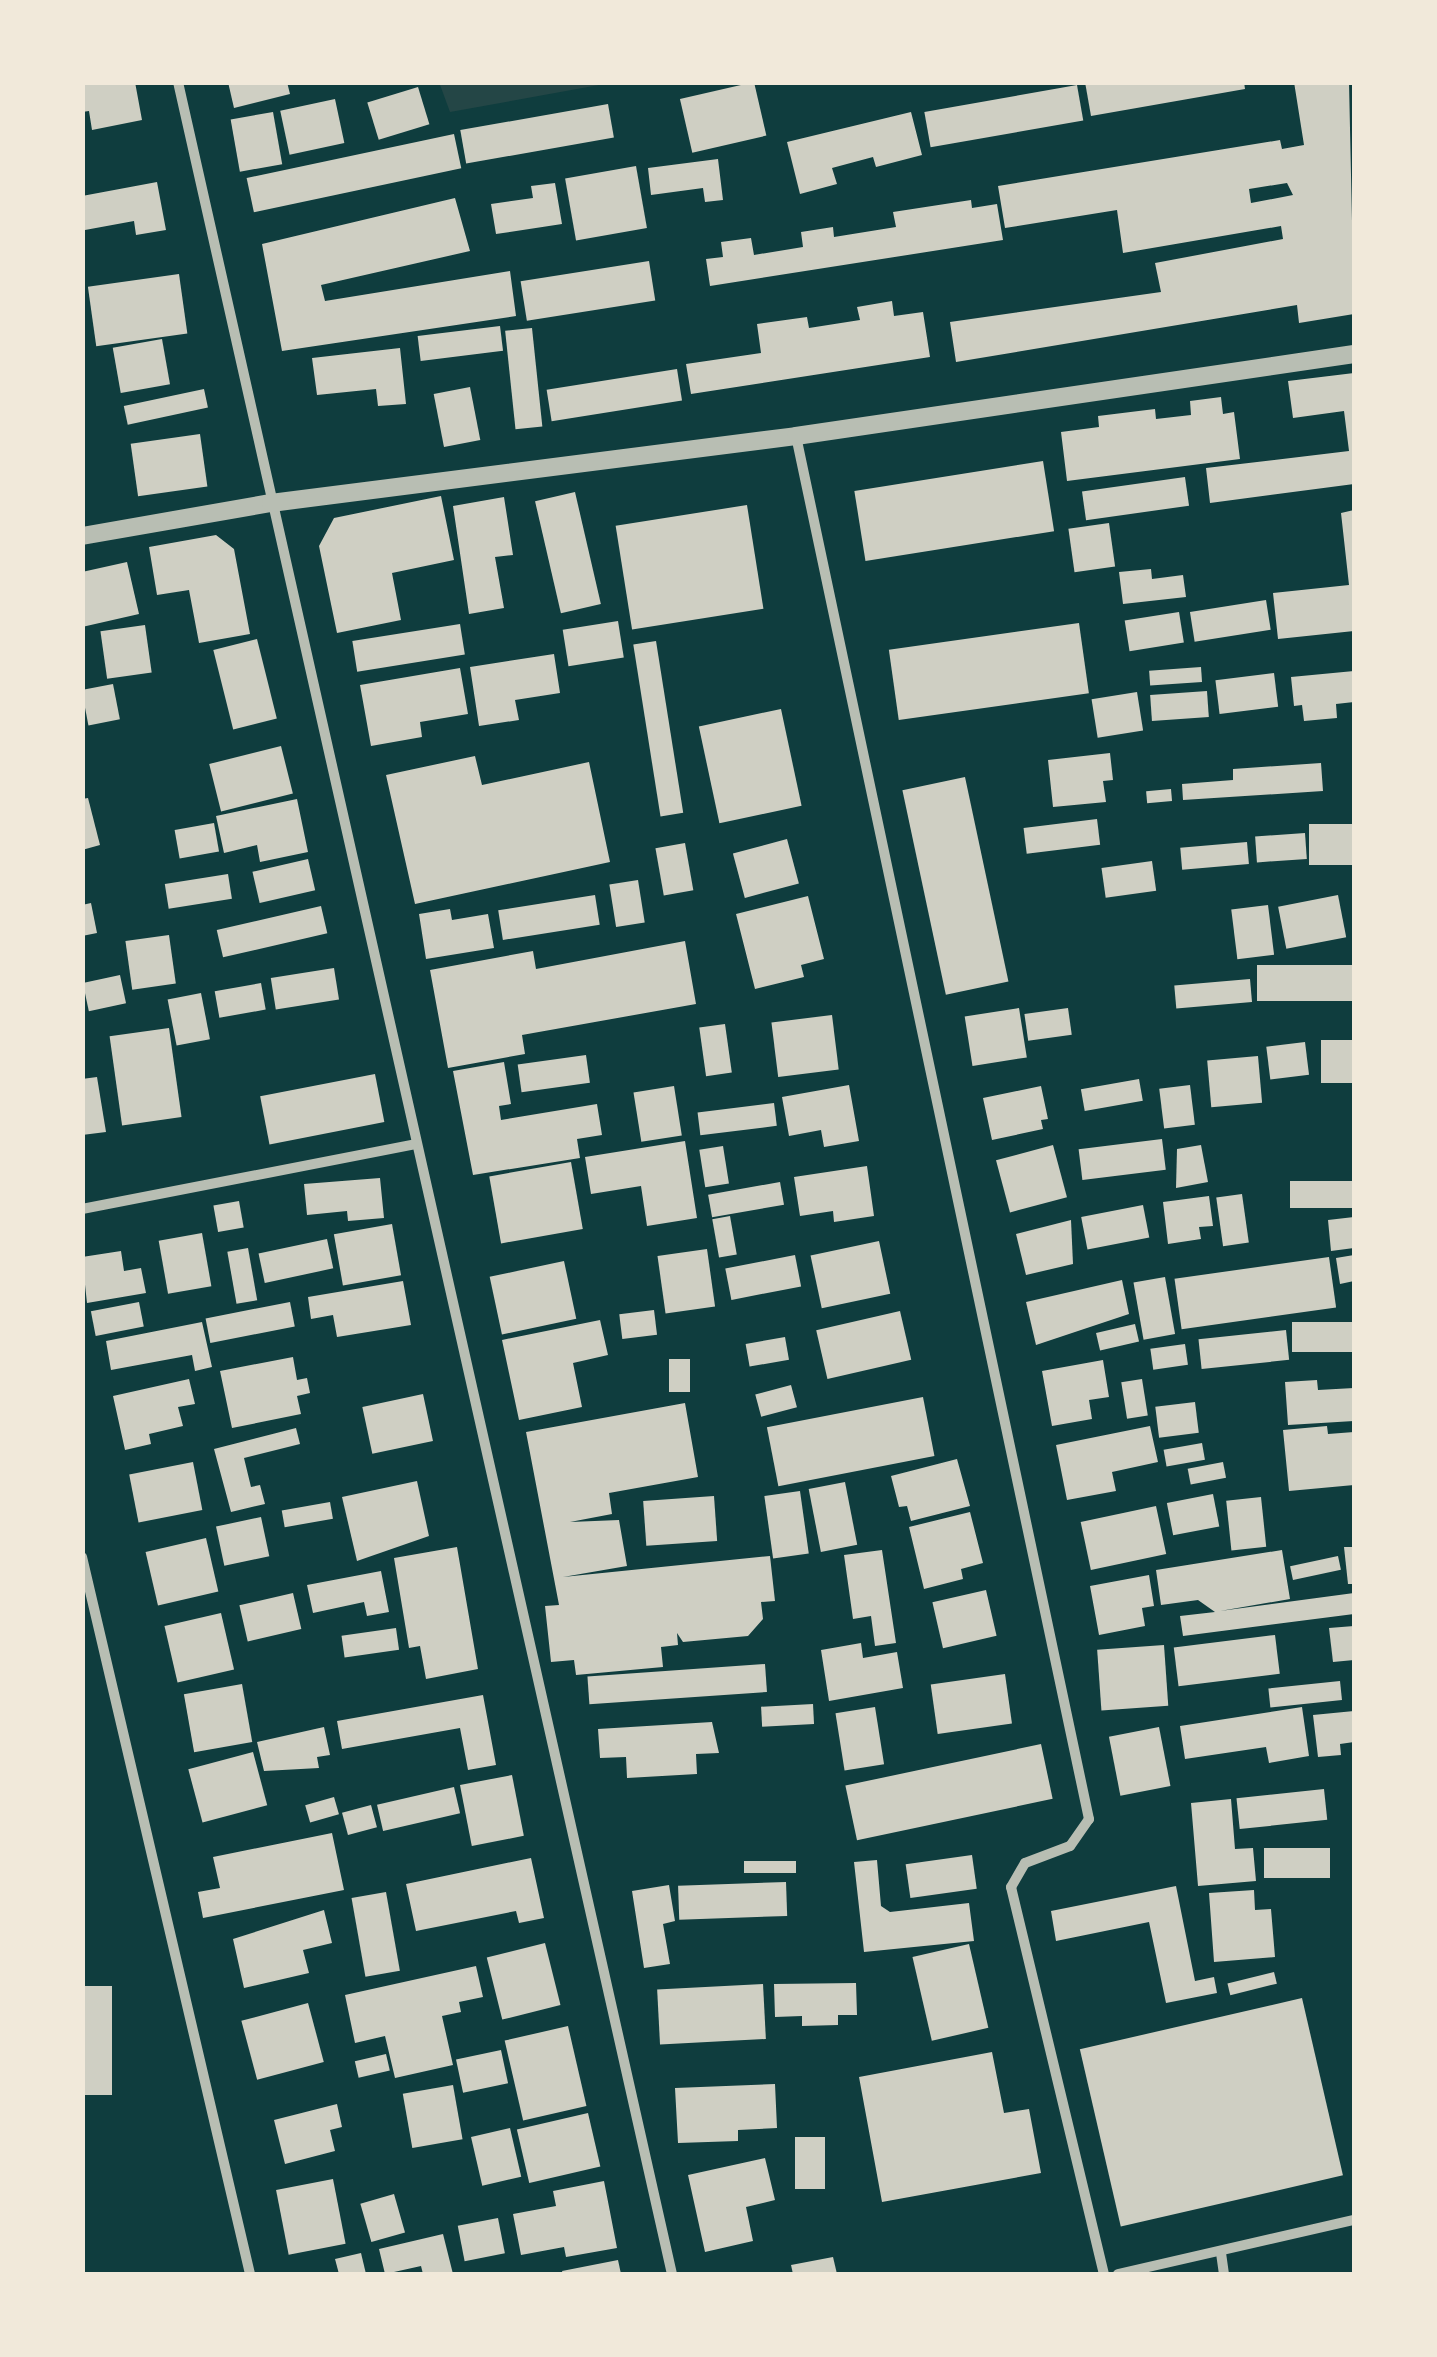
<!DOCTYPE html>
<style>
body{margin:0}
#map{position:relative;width:1437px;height:2357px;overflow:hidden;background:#0f3d3e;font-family:Mulish,sans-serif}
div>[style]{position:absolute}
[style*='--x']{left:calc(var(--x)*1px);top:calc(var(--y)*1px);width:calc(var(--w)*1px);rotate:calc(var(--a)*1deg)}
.green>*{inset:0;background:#244646}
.building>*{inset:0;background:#cfcfc3;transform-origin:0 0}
.minor>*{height:10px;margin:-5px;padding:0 5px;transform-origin:5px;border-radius:5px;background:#b8beb3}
.tertiary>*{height:18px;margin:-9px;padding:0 9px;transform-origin:9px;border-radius:9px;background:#b8beb3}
span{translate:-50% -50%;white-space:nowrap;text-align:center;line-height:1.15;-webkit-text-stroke:9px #f1e9da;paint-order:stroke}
.frame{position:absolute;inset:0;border:85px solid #f1e9da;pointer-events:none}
</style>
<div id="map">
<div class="green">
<i style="clip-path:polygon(439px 82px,610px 82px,610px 83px,450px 112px)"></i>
</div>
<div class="building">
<i style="clip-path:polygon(82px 82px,135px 82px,142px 120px,92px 130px,89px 111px,82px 112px)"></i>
<i style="clip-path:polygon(228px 82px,287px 82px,290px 94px,234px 108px)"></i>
<i style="left:754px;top:82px;width:55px;height:76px;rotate:77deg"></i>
<i style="clip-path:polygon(1085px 82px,1244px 82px,1245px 89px,1091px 116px)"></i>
<i style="clip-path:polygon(evenodd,1294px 82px,1349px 82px,1354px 314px,1299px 323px,1297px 305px,956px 362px,950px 322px,1161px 292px,1155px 263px,1283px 239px,1281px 226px,1123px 253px,1117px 210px,1005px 228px,998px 186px,1280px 140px,1282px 149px,1304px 145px,1294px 82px,1287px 183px,1293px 195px,1251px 203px,1249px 189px,1287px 183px)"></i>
<i style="left:1077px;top:85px;width:36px;height:155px;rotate:80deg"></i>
<i style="left:418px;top:87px;width:39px;height:53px;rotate:73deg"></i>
<i style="left:335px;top:99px;width:45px;height:56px;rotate:78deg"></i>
<i style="left:608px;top:104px;width:34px;height:150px;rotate:80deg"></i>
<i style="left:273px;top:112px;width:53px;height:43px;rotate:80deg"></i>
<i style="clip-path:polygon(911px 112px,922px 155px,876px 167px,873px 157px,832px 168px,837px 184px,800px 194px,787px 142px)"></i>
<i style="left:454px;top:134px;width:35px;height:212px;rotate:78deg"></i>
<i style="clip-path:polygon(718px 159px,723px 200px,705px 202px,703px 188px,651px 195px,648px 168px)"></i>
<i style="left:636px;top:166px;width:63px;height:72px;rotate:80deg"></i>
<i style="clip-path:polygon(157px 182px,166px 230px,136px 235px,134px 221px,85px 230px,82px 196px)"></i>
<i style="clip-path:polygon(555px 183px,562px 224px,496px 234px,491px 204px,533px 198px,531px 186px)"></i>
<i style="clip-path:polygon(455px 198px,470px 251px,321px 285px,325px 301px,510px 271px,516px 316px,282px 351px,262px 244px)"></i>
<i style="clip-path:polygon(971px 200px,972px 208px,997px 204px,1003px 240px,710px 286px,706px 259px,723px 257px,721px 242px,751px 238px,754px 255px,803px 247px,801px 232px,833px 227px,834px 237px,896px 227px,893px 212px)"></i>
<i style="left:649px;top:261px;width:40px;height:130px;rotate:81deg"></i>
<i style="left:179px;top:274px;width:60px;height:92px;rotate:82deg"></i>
<i style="clip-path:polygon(892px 301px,894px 316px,923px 312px,930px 357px,691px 394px,686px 364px,761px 353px,757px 324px,807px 317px,809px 328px,860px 320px,857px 307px)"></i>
<i style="left:500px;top:326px;width:25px;height:83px;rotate:83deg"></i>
<i style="left:532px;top:328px;width:99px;height:27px;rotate:84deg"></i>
<i style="left:162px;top:339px;width:46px;height:50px;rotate:80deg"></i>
<i style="clip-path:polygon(400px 348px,406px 404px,378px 406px,376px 389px,317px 395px,312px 358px)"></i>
<i style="left:677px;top:369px;width:32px;height:132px;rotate:81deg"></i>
<i style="clip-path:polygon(1354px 373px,1354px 484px,1210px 503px,1206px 468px,1349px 451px,1344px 411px,1293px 418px,1288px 381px)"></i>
<i style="left:470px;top:387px;width:54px;height:37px;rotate:79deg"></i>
<i style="left:204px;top:389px;width:19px;height:82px;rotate:78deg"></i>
<i style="clip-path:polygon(1221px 397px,1223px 414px,1234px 412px,1240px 459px,1067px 481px,1061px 432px,1099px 427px,1098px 416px,1155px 409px,1156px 419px,1191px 415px,1190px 401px)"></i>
<i style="left:200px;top:434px;width:53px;height:70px;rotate:82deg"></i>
<i style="left:1043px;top:461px;width:71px;height:191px;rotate:81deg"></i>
<i style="left:1185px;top:477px;width:29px;height:104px;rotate:82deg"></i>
<i style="left:575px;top:492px;width:115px;height:41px;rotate:77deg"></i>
<i style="clip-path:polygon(441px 496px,454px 560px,392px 573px,401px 620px,337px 633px,319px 546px,334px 518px)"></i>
<i style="clip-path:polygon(504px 497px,513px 555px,495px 557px,504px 608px,469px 614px,453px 506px)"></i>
<i style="left:747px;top:505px;width:105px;height:133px;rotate:81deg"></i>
<i style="clip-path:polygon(1354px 510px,1354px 631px,1278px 639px,1273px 593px,1349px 585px,1341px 513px)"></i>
<i style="left:1109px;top:523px;width:44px;height:41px;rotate:82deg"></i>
<i style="clip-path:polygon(216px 535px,234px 549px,250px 634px,199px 643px,189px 590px,157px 595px,149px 547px)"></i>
<i style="clip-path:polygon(127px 562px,139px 614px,82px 627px,82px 572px)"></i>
<i style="clip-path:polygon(1151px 569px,1152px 579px,1183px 575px,1186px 597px,1123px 604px,1119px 572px)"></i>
<i style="left:1266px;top:600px;width:30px;height:77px;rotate:81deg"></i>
<i style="left:1179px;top:612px;width:31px;height:55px;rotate:81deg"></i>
<i style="left:618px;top:621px;width:37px;height:56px;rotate:81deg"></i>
<i style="left:1079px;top:623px;width:71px;height:192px;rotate:82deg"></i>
<i style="left:460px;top:624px;width:31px;height:109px;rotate:81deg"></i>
<i style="left:145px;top:625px;width:48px;height:45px;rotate:82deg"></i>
<i style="left:257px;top:639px;width:82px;height:45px;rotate:76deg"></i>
<i style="left:656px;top:641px;width:174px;height:23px;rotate:81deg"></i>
<i style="clip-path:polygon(554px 654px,560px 693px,515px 700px,519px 720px,479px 726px,470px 667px)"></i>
<i style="left:1201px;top:667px;width:15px;height:52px;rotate:86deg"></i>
<i style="clip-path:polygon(460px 668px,468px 714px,420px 722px,422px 737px,371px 746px,360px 685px)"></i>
<i style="clip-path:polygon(1354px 671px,1354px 702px,1336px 704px,1337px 718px,1304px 721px,1302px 705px,1294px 706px,1291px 677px)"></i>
<i style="left:1274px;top:673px;width:34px;height:59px;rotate:83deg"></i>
<i style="left:113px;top:684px;width:36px;height:32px;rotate:79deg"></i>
<i style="left:1207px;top:691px;width:26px;height:57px;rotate:86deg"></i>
<i style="left:1137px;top:692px;width:39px;height:46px;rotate:81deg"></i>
<i style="left:781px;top:709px;width:99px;height:84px;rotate:78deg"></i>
<i style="left:281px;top:746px;width:49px;height:74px;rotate:76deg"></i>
<i style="clip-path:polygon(1110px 753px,1113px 780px,1103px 781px,1106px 802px,1053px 807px,1048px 760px)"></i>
<i style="clip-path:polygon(475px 756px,482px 785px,589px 762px,610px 862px,415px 904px,386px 775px)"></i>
<i style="clip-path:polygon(1321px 763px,1323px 791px,1183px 800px,1182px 784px,1233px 780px,1233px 769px)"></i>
<i style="left:965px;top:777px;width:209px;height:64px;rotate:78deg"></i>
<i style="left:1171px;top:789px;width:12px;height:25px;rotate:85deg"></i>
<i style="clip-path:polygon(88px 798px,100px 845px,82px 850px,82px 799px)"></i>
<i style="clip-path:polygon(297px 799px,308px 852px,260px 862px,257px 845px,224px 853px,216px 816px)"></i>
<i style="left:1097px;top:819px;width:26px;height:74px;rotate:83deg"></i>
<i style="left:214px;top:823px;width:29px;height:40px;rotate:80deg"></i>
<i style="left:1354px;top:824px;width:41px;height:45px;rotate:90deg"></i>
<i style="left:1305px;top:833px;width:26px;height:50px;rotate:86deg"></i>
<i style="left:787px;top:839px;width:46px;height:56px;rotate:75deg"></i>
<i style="left:1247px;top:842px;width:22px;height:67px;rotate:85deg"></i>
<i style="left:685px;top:843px;width:48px;height:30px;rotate:80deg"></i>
<i style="left:308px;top:859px;width:32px;height:57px;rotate:77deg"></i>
<i style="left:1152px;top:861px;width:30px;height:51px;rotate:82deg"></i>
<i style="left:228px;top:874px;width:25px;height:64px;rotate:81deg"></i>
<i style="left:638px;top:880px;width:43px;height:29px;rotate:81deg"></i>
<i style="left:595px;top:895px;width:30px;height:98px;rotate:81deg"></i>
<i style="left:1338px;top:895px;width:43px;height:61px;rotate:79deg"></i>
<i style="clip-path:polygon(808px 896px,824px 959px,801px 965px,804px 977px,755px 989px,736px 914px)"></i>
<i style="clip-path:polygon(91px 903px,97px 933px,82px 936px,82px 905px)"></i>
<i style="left:1268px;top:905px;width:50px;height:37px;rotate:83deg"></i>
<i style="left:321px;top:906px;width:28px;height:107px;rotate:77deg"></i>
<i style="clip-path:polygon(450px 909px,452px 920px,488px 914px,494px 948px,426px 959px,419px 914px)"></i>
<i style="left:169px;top:935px;width:49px;height:44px;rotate:82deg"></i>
<i style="clip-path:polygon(685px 941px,696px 1004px,522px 1035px,525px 1054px,448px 1068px,430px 970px,533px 951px,536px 969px)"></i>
<i style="left:1354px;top:965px;width:36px;height:97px;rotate:90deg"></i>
<i style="left:334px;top:968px;width:32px;height:64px;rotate:81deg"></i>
<i style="left:120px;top:975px;width:29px;height:38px;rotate:78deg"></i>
<i style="left:1250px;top:979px;width:23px;height:76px;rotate:85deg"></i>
<i style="left:261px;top:983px;width:27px;height:47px;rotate:80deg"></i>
<i style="left:201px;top:993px;width:47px;height:34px;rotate:79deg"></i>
<i style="left:1019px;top:1008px;width:50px;height:55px;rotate:81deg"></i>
<i style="left:1068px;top:1008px;width:27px;height:44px;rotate:82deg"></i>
<i style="left:832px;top:1015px;width:55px;height:61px;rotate:83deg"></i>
<i style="left:725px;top:1024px;width:49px;height:26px;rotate:82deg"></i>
<i style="left:169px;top:1028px;width:90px;height:60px;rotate:82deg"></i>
<i style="left:1354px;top:1040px;width:43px;height:33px;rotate:90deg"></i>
<i style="left:1305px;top:1042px;width:33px;height:39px;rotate:83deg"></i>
<i style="left:586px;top:1055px;width:28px;height:69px;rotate:82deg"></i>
<i style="left:1258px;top:1056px;width:47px;height:51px;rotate:85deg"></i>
<i style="clip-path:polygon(504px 1062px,511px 1104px,499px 1106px,501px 1120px,597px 1104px,602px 1135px,577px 1139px,580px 1158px,473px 1175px,453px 1071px)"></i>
<i style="left:375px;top:1074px;width:49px;height:117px;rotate:79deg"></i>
<i style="clip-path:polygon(97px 1077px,106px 1132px,82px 1135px,82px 1079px)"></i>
<i style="left:1139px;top:1079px;width:22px;height:59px;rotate:80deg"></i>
<i style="clip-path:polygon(849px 1085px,859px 1141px,824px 1147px,821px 1130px,789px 1136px,782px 1097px)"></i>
<i style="left:1190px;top:1085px;width:40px;height:31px;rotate:83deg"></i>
<i style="left:674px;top:1086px;width:50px;height:41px;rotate:81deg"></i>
<i style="clip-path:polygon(1041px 1086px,1048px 1119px,1041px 1120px,1043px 1129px,992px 1140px,983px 1098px)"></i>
<i style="left:774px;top:1103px;width:23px;height:77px;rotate:83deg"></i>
<i style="left:1162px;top:1139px;width:31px;height:84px;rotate:83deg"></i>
<i style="clip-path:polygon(685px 1141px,697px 1218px,647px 1226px,641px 1186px,591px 1194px,585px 1157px)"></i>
<i style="left:1053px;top:1145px;width:54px;height:59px;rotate:75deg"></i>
<i style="clip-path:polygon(1201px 1145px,1208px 1182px,1176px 1188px,1177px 1149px)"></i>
<i style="left:723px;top:1146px;width:38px;height:24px;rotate:81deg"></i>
<i style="left:571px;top:1162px;width:68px;height:83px;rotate:80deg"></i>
<i style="clip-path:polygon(867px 1166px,874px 1216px,834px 1222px,833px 1211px,800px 1216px,794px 1177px)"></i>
<i style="clip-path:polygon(380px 1178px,384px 1218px,348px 1221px,347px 1211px,307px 1215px,304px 1184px)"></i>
<i style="left:1354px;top:1181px;width:27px;height:64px;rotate:90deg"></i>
<i style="left:780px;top:1182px;width:23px;height:73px;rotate:80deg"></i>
<i style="left:1242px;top:1194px;width:49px;height:26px;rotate:82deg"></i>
<i style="clip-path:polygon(1209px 1196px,1213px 1226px,1199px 1227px,1201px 1239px,1168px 1244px,1163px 1202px)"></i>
<i style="left:239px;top:1201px;width:27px;height:26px;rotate:80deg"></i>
<i style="left:1143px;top:1205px;width:33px;height:63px;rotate:79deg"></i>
<i style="left:730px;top:1216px;width:39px;height:18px;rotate:80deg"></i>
<i style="clip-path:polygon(1354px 1217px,1354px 1248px,1331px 1251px,1328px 1220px)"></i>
<i style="clip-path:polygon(1071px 1220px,1073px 1264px,1026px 1275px,1016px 1234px)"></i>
<i style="left:392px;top:1224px;width:52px;height:59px;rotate:80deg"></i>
<i style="left:202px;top:1233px;width:54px;height:44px;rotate:80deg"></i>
<i style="left:327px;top:1239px;width:30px;height:70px;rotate:78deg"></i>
<i style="left:879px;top:1241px;width:54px;height:70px;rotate:78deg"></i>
<i style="left:248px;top:1248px;width:53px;height:21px;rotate:80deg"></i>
<i style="left:707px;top:1249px;width:58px;height:50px;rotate:82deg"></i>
<i style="clip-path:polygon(121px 1251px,124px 1271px,141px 1268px,146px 1293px,87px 1303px,82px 1257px)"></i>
<i style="left:795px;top:1255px;width:32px;height:71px;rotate:79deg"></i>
<i style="clip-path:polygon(1354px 1255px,1354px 1281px,1340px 1284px,1336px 1258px)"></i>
<i style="left:1329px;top:1257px;width:51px;height:156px;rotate:82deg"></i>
<i style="left:564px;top:1261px;width:59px;height:76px;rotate:78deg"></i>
<i style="left:1165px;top:1277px;width:58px;height:32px;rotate:80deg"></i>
<i style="clip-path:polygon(1122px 1280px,1129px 1314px,1036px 1345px,1026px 1302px)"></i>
<i style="clip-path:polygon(403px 1281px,411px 1325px,337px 1337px,333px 1315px,311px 1319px,308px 1297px)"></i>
<i style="left:139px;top:1302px;width:25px;height:49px;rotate:79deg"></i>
<i style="left:290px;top:1302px;width:25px;height:86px;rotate:79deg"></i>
<i style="left:654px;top:1310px;width:25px;height:35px;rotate:83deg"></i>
<i style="left:900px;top:1311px;width:50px;height:86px;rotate:77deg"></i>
<i style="clip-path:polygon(600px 1320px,608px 1355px,573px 1363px,582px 1407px,519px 1420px,502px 1340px)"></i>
<i style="clip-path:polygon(202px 1322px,212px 1367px,195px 1371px,192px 1355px,111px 1370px,106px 1341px)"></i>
<i style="left:1354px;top:1322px;width:30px;height:62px;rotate:90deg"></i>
<i style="left:1135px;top:1324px;width:18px;height:40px;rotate:77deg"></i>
<i style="left:1286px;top:1330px;width:30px;height:88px;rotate:84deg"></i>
<i style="left:785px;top:1337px;width:23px;height:40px;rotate:80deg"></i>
<i style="left:1185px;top:1344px;width:21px;height:35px;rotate:82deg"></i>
<i style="clip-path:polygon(293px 1357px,297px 1380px,307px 1378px,310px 1393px,297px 1396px,301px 1414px,232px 1428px,220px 1371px)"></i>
<i style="left:669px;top:1359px;width:21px;height:33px"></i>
<i style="clip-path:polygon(1103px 1360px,1109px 1397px,1089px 1400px,1092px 1419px,1052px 1426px,1042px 1371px)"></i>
<i style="clip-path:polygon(189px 1379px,195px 1404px,178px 1407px,183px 1426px,149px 1434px,151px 1444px,125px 1450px,113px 1396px)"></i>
<i style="left:1142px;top:1379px;width:37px;height:21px;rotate:81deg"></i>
<i style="clip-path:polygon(1317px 1380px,1318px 1390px,1354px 1388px,1354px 1421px,1288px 1425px,1285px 1382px)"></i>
<i style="left:791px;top:1385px;width:23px;height:37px;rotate:75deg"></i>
<i style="left:423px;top:1394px;width:48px;height:62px;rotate:78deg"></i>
<i style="left:923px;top:1397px;width:60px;height:159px;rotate:79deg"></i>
<i style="left:1195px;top:1402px;width:31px;height:40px;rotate:83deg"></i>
<i style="clip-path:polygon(685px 1403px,698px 1477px,609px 1493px,612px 1514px,570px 1522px,619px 1520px,627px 1566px,563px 1577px,770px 1556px,775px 1601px,761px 1602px,763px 1619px,748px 1636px,683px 1642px,677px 1633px,678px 1645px,661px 1647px,663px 1667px,576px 1675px,574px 1660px,551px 1662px,545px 1606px,559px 1605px,526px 1432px)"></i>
<i style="clip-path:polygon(1150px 1426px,1158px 1462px,1112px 1472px,1116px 1491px,1067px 1500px,1056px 1445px)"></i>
<i style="clip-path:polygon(1327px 1426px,1328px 1434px,1354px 1432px,1354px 1485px,1289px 1491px,1283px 1430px)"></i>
<i style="clip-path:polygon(296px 1428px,300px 1444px,244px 1458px,251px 1487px,260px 1485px,265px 1504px,231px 1512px,214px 1449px)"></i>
<i style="left:1202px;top:1443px;width:17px;height:39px;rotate:80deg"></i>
<i style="clip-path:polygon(957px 1459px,970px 1506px,911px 1521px,907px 1506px,899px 1507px,891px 1476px)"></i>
<i style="left:193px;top:1462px;width:49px;height:65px;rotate:79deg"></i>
<i style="left:1223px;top:1462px;width:16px;height:36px;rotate:79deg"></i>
<i style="clip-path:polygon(417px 1481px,429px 1536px,357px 1561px,342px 1497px)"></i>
<i style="left:845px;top:1482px;width:64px;height:37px;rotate:79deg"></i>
<i style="left:800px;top:1491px;width:63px;height:36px;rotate:82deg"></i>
<i style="left:1213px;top:1494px;width:33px;height:47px;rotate:79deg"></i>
<i style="left:714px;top:1496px;width:45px;height:71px;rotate:86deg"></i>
<i style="left:1261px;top:1497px;width:50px;height:35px;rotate:84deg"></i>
<i style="left:330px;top:1502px;width:17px;height:49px;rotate:80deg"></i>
<i style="left:1156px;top:1506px;width:49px;height:77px;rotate:78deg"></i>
<i style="clip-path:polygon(970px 1512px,983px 1563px,961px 1569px,963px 1579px,924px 1589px,909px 1527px)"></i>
<i style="left:261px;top:1517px;width:40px;height:46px;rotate:78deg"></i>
<i style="left:206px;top:1538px;width:55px;height:62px;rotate:77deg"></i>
<i style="clip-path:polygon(457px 1547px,478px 1669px,426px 1679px,420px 1646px,409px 1648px,394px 1558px)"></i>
<i style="clip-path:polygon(1344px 1547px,1354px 1547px,1354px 1584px,1348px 1584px)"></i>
<i style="clip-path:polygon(882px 1550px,896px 1643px,875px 1646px,871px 1616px,853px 1619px,844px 1555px)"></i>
<i style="clip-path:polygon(1282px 1550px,1290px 1599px,1220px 1611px,1354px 1593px,1354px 1614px,1183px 1636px,1180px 1616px,1215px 1612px,1198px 1600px,1161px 1605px,1156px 1570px)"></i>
<i style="left:1338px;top:1556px;width:14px;height:49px;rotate:78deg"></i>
<i style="clip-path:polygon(381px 1571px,389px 1612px,367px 1616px,364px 1602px,313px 1613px,307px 1585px)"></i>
<i style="clip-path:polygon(1149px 1575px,1154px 1606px,1142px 1608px,1145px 1626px,1099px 1635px,1090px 1586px)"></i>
<i style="left:986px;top:1590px;width:47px;height:55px;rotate:77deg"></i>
<i style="left:293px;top:1593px;width:37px;height:55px;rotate:77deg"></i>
<i style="left:221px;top:1613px;width:58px;height:58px;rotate:77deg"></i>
<i style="clip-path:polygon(1354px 1626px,1354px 1660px,1333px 1662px,1329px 1628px)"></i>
<i style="left:396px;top:1628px;width:22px;height:55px;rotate:82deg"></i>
<i style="left:1275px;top:1635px;width:39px;height:102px;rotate:83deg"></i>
<i style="clip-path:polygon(861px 1643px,863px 1658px,897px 1652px,903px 1688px,829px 1701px,821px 1650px)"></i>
<i style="left:1164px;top:1645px;width:61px;height:67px;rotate:86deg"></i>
<i style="left:765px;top:1664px;width:28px;height:178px;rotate:86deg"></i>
<i style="left:1005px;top:1674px;width:50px;height:75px;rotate:82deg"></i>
<i style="left:1340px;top:1681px;width:19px;height:72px;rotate:84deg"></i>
<i style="left:242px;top:1684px;width:59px;height:59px;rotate:80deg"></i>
<i style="clip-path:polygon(483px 1695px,496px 1765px,468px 1770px,460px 1728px,342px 1749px,337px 1721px)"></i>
<i style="left:813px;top:1704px;width:20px;height:52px;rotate:87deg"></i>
<i style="left:875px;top:1707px;width:58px;height:40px;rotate:81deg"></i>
<i style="clip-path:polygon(1302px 1707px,1309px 1756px,1269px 1763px,1266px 1747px,1185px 1759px,1180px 1726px)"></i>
<i style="clip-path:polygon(1354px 1711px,1354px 1742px,1340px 1744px,1341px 1755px,1318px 1757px,1313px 1715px)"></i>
<i style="clip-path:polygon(712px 1722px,719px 1753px,696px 1754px,697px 1774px,627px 1778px,626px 1757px,600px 1758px,598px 1729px)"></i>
<i style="clip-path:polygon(324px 1727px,330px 1755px,317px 1757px,319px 1768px,264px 1771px,257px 1742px)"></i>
<i style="left:1159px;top:1727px;width:60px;height:51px;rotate:79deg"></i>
<i style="left:1041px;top:1744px;width:56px;height:200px;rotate:78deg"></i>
<i style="left:253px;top:1752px;width:55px;height:67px;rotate:75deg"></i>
<i style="left:512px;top:1775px;width:62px;height:53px;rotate:79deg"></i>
<i style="left:454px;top:1787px;width:27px;height:79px;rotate:77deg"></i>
<i style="left:1324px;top:1789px;width:31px;height:88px;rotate:84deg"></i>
<i style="left:334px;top:1797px;width:18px;height:30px;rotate:74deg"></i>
<i style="clip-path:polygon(1231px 1799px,1235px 1849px,1253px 1848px,1256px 1881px,1198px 1886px,1191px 1803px)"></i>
<i style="left:371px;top:1805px;width:23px;height:30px;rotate:75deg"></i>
<i style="clip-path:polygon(332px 1833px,344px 1890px,203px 1918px,198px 1892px,220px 1888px,213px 1857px)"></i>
<i style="left:1264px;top:1848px;width:66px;height:30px"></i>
<i style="left:972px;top:1855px;width:34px;height:67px;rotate:82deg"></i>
<i style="clip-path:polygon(531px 1858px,544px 1918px,519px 1923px,516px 1911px,416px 1931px,406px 1884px)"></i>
<i style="clip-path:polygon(877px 1860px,881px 1906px,890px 1912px,969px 1903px,974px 1941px,864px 1952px,854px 1862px)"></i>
<i style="left:744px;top:1861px;width:52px;height:12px"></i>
<i style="left:786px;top:1882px;width:34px;height:108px;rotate:88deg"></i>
<i style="clip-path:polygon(669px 1885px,675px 1921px,663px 1924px,670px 1964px,644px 1968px,632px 1891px)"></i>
<i style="clip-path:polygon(1176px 1886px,1195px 1981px,1214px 1977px,1217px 1993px,1166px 2003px,1149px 1922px,1056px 1941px,1051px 1911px)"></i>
<i style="clip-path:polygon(1254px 1890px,1255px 1910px,1271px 1909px,1275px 1957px,1214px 1962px,1209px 1893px)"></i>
<i style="left:386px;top:1892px;width:80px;height:35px;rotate:80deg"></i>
<i style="clip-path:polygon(324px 1910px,332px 1943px,303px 1950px,309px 1973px,244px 1988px,233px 1939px)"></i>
<i style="left:545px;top:1943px;width:64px;height:60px;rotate:76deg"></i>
<i style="left:969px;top:1944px;width:86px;height:58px;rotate:77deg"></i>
<i style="clip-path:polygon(476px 1966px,483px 1997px,459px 2002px,461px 2012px,442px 2016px,453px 2065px,395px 2078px,385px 2036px,355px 2043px,345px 1995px)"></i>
<i style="left:1274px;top:1972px;width:12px;height:48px;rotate:76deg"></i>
<i style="clip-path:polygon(856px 1983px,857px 2015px,838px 2015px,838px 2025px,802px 2026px,802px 2016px,775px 2017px,774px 1984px)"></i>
<i style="left:763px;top:1984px;width:55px;height:106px;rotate:87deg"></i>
<i style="left:82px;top:1986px;width:30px;height:109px"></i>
<i style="left:1302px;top:1998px;width:182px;height:228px;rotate:77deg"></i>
<i style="left:308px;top:2003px;width:61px;height:69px;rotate:75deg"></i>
<i style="left:568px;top:2026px;width:82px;height:65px;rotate:77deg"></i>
<i style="left:501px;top:2050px;width:34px;height:46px;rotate:78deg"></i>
<i style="clip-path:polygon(992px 2052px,1004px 2113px,1029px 2109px,1041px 2173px,882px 2202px,859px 2077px)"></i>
<i style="left:386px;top:2054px;width:17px;height:32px;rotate:77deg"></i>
<i style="clip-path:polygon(775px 2084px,777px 2128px,738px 2130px,738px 2141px,678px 2143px,675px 2088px)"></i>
<i style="left:453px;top:2085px;width:55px;height:51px;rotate:80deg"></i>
<i style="clip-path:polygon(337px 2104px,342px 2127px,330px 2130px,335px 2151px,285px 2164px,274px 2120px)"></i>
<i style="left:588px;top:2113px;width:55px;height:73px;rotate:77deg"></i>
<i style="left:510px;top:2128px;width:50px;height:40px;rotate:77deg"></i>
<i style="left:795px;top:2137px;width:30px;height:52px"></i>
<i style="clip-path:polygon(765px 2158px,775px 2200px,746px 2207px,753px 2241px,705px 2252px,688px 2175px)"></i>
<i style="left:333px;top:2179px;width:66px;height:58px;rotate:79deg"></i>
<i style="clip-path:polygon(604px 2181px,617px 2248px,566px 2257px,564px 2247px,521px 2255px,513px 2214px,556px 2206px,553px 2191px)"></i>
<i style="left:394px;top:2194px;width:40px;height:35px;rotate:74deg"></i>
<i style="left:498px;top:2218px;width:36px;height:41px;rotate:79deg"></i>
<i style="clip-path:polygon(443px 2234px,453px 2274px,423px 2274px,421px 2266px,385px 2274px,379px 2249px)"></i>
<i style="clip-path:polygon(361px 2253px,366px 2274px,339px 2274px,335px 2259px)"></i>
<i style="clip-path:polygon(833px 2257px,837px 2274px,793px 2274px,791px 2265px)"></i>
<i style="clip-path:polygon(618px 2260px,621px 2274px,563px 2274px,562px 2271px)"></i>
</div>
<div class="minor">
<i style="--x:178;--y:82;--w:2247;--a:77.3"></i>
<i style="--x:796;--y:436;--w:1414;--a:78.04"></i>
<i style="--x:1089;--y:1819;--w:33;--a:125"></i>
<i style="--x:1070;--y:1846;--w:48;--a:159.3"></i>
<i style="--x:1025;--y:1863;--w:28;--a:120"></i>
<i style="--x:1011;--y:1887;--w:398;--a:76.5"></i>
<i style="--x:82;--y:1209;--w:341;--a:-11"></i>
<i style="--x:82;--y:1557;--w:736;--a:76.81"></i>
<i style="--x:1221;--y:2253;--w:21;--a:82"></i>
<i style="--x:1118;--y:2274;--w:242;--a:-12.9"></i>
</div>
<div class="tertiary">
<i style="--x:82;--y:536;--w:192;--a:-9.9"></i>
<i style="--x:271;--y:503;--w:529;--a:-7.27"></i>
<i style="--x:796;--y:436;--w:564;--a:-8.36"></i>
</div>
<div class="frame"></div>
</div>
